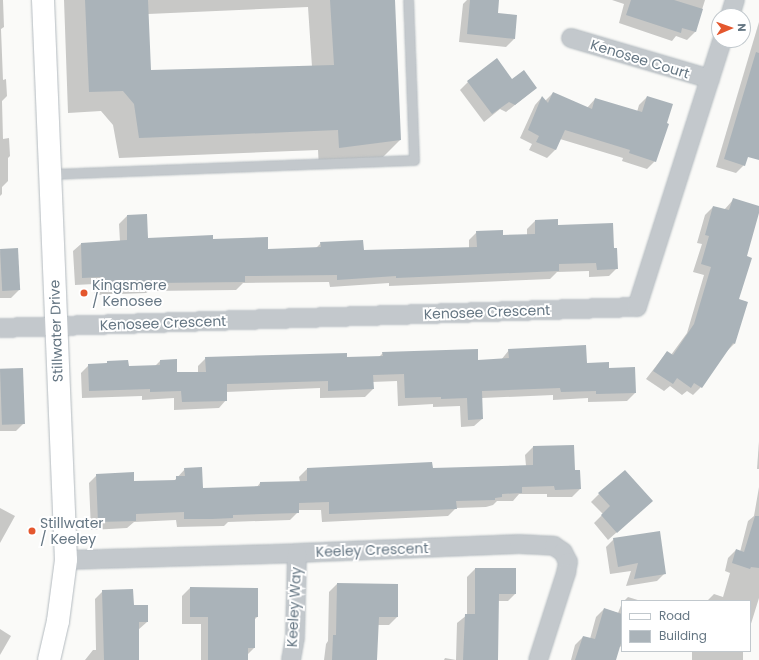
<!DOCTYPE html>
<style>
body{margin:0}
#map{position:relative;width:759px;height:660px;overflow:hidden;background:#fafaf8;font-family:Poppins,sans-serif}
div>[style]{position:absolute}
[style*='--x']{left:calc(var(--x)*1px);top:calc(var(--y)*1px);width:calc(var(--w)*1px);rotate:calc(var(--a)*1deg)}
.shadow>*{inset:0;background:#0003;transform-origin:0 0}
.building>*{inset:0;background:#aab3b9;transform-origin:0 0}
.roads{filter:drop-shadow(0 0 1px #b3babf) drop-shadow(0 0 1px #b3babf)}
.lane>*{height:9px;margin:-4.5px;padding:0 4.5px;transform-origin:4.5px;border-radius:4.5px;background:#c3c8cc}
.street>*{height:18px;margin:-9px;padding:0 9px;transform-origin:9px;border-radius:9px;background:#c3c8cc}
.secondary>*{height:22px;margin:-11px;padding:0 11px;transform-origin:11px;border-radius:11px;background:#fff}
.dots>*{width:11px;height:11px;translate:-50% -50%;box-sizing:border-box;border:2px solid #fff;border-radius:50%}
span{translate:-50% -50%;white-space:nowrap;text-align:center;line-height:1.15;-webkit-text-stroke:4px #fff;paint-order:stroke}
.street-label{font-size:14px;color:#657683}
.poi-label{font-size:14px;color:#657683}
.left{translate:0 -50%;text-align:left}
.legend{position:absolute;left:621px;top:600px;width:130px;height:52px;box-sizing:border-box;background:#fff;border:1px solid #c1c8cd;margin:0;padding:5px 7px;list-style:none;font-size:12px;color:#657683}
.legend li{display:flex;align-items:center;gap:8px;height:20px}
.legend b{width:20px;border:1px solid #c1c8cd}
.north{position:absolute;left:711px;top:8px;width:40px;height:40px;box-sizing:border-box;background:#fff;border:1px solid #c1c8cd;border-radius:50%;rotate:88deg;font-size:11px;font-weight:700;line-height:16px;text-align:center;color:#657683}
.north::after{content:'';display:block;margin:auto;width:14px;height:18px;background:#e4572e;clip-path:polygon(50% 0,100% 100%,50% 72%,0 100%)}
</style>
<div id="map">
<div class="shadow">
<i style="clip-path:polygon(0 0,3px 0,4px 27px,1px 29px,3px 80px,6px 79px,7px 96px,2px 101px,3px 139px,9px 138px,10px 156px,8px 158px,8px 181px,2px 187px,2px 194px,0 196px)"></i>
<i style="clip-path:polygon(evenodd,64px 0,394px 0,400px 140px,379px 161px,319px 168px,318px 150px,119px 158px,113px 125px,101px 111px,68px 113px,64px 0,308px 7px,312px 67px,150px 71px,148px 14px,308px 7px)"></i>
<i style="clip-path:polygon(467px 0,498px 0,497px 14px,514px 39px,506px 47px,459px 42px,463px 4px)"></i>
<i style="clip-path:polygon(612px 0,705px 0,695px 32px,687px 40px,676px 36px,672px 41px,619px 23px,624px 4px)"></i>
<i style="clip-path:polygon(759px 22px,759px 116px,744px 165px,736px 173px,716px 167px)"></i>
<i style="clip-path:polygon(512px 80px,536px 88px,506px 112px,500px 109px,484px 122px,460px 90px,468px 82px)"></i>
<i style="clip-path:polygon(553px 93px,587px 108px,595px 99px,637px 112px,639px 105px,647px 97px,655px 161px,647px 169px,622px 161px,623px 158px,560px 139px,555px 150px,547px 158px,529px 150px,532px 144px,520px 138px,535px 105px,542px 97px,545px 101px)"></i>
<i style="clip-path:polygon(733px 200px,759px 207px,745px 257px,738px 300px,746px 302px,734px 344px,726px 352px,701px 387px,693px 395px,687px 391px,682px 395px,670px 386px,664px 391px,646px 379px,667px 352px,671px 355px,687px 333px,704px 275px,693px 272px,702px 244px,697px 243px,705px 215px,713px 207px,724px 210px)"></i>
<i style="clip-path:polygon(146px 215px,147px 239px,212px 240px,267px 250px,316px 248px,321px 243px,363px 251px,469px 249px,469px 240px,477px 232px,502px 236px,527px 235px,527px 229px,535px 221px,557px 226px,613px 249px,617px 268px,609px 276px,589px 277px,589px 271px,557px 272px,550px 279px,389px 286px,389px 283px,330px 287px,329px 282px,243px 283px,236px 290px,149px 291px,146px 293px,94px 295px,94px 284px,75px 285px,73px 251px,81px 244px,120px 242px,119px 224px,127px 216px)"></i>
<i style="clip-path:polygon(0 250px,19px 290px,11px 298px,0 298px)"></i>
<i style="clip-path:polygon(509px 350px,608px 369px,635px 393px,627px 401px,588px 402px,588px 398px,553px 400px,553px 395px,482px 398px,482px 419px,474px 426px,461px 427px,460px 406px,433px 407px,433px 404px,398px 406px,397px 381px,372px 382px,373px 389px,365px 397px,320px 398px,320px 388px,226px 392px,226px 400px,219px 408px,174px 410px,174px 398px,142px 400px,142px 396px,82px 398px,81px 373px,89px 365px,128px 367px,155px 366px,160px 361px,176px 374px,198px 373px,198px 366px,206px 358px,346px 358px,379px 357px,383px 353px,477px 361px,501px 360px)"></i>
<i style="clip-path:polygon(22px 369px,24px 423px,16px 431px,0 431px,0 370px)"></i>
<i style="clip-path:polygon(759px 441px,759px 469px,757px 469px)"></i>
<i style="clip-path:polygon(533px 447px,574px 471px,580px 489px,572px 497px,547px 497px,547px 494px,519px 494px,513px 501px,497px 501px,493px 505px,486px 507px,456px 508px,448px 516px,322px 522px,321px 510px,298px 510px,298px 512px,290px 520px,228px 522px,224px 526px,177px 527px,176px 520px,134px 522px,127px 528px,91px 530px,89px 483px,97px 475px,133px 482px,174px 481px,185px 469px,202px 489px,257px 487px,260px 483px,300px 482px,299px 477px,307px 469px,432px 469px,526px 466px,525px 455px)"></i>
<i style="clip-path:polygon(759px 487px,759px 598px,750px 627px,750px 601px,707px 601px,714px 594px,723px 597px,730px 573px,725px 571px,728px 558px,736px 550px,740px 552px,748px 521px,754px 516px)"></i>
<i style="clip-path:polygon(599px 494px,644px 508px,608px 540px,594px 523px,603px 514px,591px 502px)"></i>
<i style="clip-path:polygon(0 508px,15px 516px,0 543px)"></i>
<i style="clip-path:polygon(614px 539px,665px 573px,657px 581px,626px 586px,631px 571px,610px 574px,606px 547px)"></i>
<i style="clip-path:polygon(475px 569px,516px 593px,508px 601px,498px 601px,491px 660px,456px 660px,457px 623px,467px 615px,467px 577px)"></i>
<i style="clip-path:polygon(337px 584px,397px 585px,397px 617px,389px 625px,378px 625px,376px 660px,324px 660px,326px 644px,328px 641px,329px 592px)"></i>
<i style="clip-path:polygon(190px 588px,257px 617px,254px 620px,254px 648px,247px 655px,247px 660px,201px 660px,201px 624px,182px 624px,182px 596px)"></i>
<i style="clip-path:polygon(103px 591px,133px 606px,147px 622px,138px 630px,138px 660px,85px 660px,93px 650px,96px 650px,95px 599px)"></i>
<i style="clip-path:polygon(628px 597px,641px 601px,624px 601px)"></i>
<i style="clip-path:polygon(622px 603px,622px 647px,619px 646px,615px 660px,571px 660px,575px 645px,583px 637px,590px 639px,596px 617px,604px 609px,618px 613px)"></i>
<i style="clip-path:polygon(0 629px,11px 636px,0 655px)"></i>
<i style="left:692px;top:651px;width:51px;height:9px"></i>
<i style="clip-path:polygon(445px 658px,456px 660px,444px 660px)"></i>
</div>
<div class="building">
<i style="clip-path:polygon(85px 0,148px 0,151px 70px,334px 65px,330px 0,395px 0,401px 140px,339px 148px,338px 130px,139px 138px,134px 104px,123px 91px,89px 92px)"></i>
<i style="clip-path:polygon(470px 0,499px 0,498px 13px,517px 15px,515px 39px,467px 34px)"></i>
<i style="clip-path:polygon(631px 0,674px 0,703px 9px,696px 32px,682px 28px,681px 33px,626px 15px)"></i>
<i style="clip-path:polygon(756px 52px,759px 53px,759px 160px,748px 157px,745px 166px,724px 159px)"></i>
<i style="clip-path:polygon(497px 58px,512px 79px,524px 70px,537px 88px,515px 105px,509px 102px,492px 114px,467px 81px)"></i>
<i style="clip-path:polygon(553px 92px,592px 109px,595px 98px,642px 112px,647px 96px,673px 104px,667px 123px,669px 124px,656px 162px,629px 153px,630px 150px,565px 130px,556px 150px,536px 142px,539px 136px,528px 130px,542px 96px,548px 103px)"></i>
<i style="clip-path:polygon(733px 198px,759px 206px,759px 213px,747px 256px,752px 258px,739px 299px,748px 302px,735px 344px,733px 343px,702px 388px,694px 383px,691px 388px,677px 378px,673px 384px,653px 371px,667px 351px,673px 355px,694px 324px,711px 267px,701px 264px,709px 236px,705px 235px,713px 206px,729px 210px)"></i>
<i style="clip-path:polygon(147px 214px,148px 238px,213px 235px,213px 239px,268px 237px,268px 249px,321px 247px,320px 242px,363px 240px,364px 250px,477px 247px,476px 231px,503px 230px,503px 235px,535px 234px,535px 220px,558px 219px,558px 225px,613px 223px,614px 248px,617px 248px,618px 269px,597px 270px,596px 263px,559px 264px,559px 271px,396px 278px,396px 276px,337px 280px,337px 275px,245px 276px,245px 282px,155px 283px,155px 286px,102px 288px,101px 277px,82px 278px,81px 243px,127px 240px,127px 215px)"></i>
<i style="left:18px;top:248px;width:42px;height:18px;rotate:87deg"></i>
<i style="clip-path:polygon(586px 345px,587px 363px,609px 362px,609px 368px,635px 367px,636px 393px,596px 394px,596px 391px,561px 392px,560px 388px,482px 391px,483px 419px,468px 420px,467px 398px,441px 399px,441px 397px,405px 398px,404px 374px,373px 375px,374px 389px,328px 391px,328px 381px,227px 384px,227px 401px,182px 402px,181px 391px,150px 392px,150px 389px,89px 391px,88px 364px,107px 363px,107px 361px,128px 360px,129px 366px,160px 365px,160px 360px,177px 359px,177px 372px,206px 372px,205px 357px,347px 353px,347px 357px,383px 356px,382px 352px,478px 349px,478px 360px,509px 358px,508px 349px)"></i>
<i style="left:23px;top:368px;width:56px;height:23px;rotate:88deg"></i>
<i style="clip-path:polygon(574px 445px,575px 470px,580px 470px,581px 489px,555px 490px,554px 486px,522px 487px,522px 493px,502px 494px,502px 497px,495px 498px,495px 500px,456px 501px,457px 509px,329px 514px,329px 502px,299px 503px,299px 513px,233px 515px,233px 518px,212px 519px,184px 519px,184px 512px,136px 514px,136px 521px,98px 522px,96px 474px,134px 472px,134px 481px,176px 480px,176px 476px,185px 476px,184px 468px,202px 467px,203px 488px,260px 486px,260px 482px,307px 481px,307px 468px,432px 462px,433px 468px,533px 465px,533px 446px)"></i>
<i style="clip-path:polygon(625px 470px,653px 501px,617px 533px,601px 515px,610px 506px,598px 493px)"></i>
<i style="clip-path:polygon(755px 516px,759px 516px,759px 568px,751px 567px,750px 569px,732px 563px,736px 549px,744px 552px)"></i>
<i style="clip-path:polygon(660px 531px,666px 574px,634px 579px,638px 563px,618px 567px,613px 538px)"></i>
<i style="clip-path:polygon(475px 568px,516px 568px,516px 594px,499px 594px,498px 660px,463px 660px,465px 614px,475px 614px)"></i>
<i style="clip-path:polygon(337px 583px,398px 584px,398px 617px,379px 617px,377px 660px,332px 660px,333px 635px,336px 635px)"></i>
<i style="clip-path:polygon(190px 587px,258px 588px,258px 617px,255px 617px,255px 648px,248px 648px,248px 660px,208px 660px,208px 617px,190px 617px)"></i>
<i style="clip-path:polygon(133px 589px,134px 605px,148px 605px,148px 622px,139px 622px,139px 660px,104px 660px,102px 590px)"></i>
<i style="clip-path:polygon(604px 608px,622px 614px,622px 640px,616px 660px,575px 660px,583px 636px,595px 639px)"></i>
</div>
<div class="roads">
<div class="lane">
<i style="--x:49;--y:174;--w:365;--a:-2.2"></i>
<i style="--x:414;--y:160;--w:160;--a:-92.1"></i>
</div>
<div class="street">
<i style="--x:730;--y:16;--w:17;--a:-73"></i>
<i style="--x:571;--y:38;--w:145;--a:16.4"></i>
<i style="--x:0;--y:328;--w:637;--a:-1.89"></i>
<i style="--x:637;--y:307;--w:280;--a:-72.3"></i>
<i style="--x:66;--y:560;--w:231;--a:-1.7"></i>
<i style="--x:297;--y:553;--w:222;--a:-2.3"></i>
<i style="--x:519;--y:544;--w:35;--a:3"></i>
<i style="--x:554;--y:546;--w:11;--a:34"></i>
<i style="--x:563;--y:552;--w:11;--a:63"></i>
<i style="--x:568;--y:562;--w:11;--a:100"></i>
<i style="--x:566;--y:573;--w:91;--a:107.8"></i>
<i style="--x:291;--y:660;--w:23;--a:-80"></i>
<i style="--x:295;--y:637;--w:84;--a:-88.6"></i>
</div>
<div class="secondary">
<i style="--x:43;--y:0;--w:560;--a:87.65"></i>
<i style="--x:66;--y:560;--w:62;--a:97.5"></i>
<i style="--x:58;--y:621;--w:40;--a:103"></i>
</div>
</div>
<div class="dots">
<i style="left:84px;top:293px;background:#e4572e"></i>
<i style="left:32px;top:531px;background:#e4572e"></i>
</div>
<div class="street-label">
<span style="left:640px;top:59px;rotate:17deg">Kenosee Court</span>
<span style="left:487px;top:312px;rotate:-2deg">Kenosee Crescent</span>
<span style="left:163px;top:323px;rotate:-2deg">Kenosee Crescent</span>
<span style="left:56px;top:331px;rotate:-92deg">Stillwater Drive</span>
<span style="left:372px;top:550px;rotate:-2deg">Keeley Crescent</span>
<span style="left:294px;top:607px;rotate:-87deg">Keeley Way</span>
</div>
<div class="poi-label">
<span class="left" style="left:92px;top:293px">Kingsmere<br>/ Kenosee</span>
<span class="left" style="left:40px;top:531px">Stillwater<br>/ Keeley</span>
</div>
<ul class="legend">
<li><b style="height:5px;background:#fff"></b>Road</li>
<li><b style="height:11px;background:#aab3b9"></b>Building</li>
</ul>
<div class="north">N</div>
</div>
